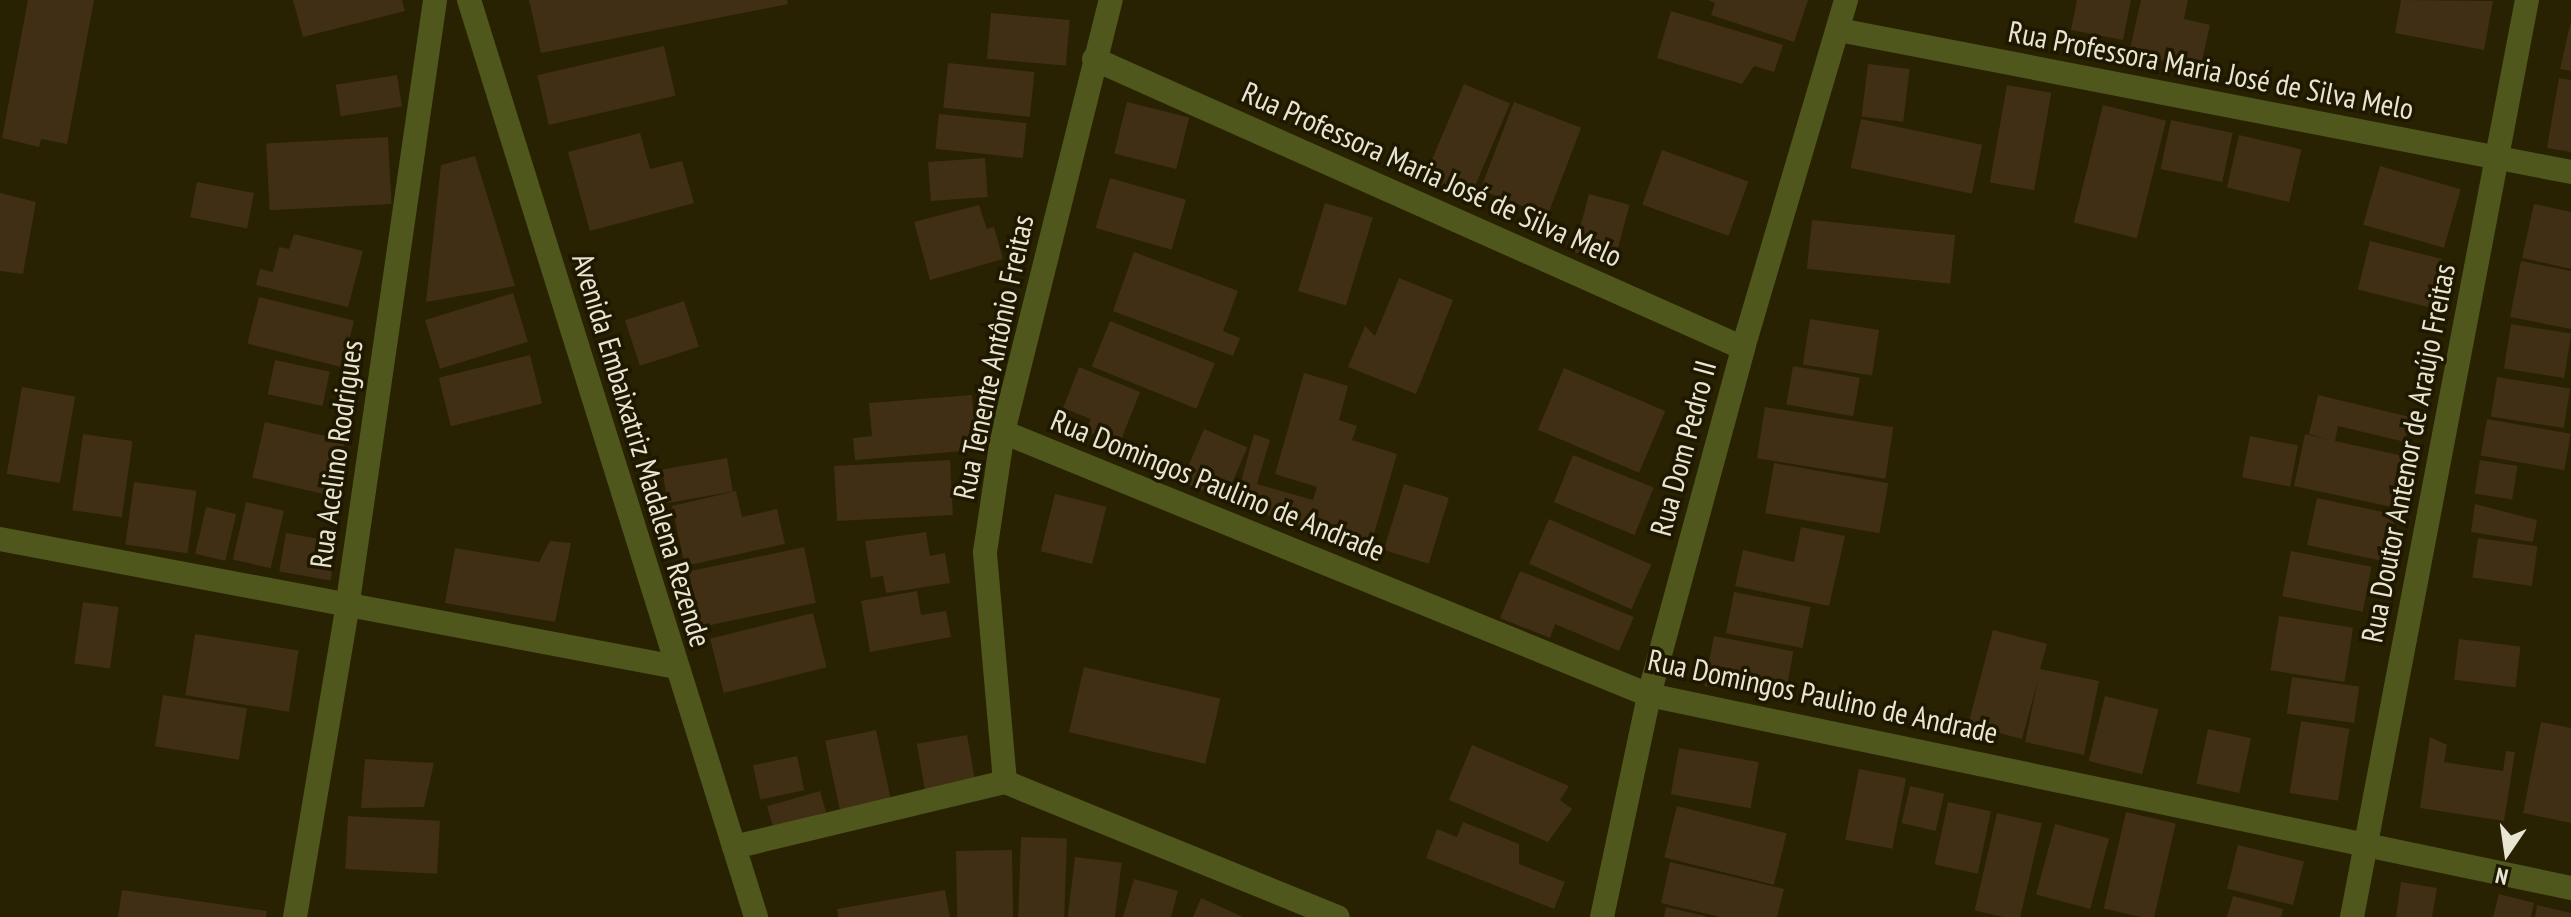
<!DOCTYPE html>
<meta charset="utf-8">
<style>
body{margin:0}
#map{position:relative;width:2571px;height:917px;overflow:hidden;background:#282102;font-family:"PT Sans Narrow",sans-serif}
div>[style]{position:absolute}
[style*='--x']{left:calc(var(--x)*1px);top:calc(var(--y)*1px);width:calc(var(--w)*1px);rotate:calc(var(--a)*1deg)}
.building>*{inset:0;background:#402f14;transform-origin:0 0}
.minor>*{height:24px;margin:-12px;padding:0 12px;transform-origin:12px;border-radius:12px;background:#4f571c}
span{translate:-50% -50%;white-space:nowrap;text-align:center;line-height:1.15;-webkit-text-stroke:7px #1f1800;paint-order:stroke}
.street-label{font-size:30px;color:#e9e5d3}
.north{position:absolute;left:2467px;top:813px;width:80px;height:80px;-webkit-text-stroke:6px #1f1800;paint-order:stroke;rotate:193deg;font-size:22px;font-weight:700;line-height:32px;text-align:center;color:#e9e5d3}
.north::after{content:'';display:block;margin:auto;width:28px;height:36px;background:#e9e5d3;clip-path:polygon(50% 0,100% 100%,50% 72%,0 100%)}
</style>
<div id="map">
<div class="building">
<i style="clip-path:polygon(28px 0,94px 0,67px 144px,41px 139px,39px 147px,2px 138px)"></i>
<i style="clip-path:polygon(293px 0,402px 0,405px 11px,303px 37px)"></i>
<i style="clip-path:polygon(529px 0,787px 0,788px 4px,541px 53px)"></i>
<i style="clip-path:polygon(1708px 0,1808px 0,1794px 42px,1711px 15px,1715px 3px)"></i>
<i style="clip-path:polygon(2077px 0,2131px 0,2123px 40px,2071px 30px)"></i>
<i style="clip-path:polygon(2141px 0,2188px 0,2184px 19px,2210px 25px,2200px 69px,2129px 53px)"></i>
<i style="clip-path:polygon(2401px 0,2493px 1px,2484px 50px,2395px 33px)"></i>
<i style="clip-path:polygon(1671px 11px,1783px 45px,1774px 72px,1754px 66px,1742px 84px,1657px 58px)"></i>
<i style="left:991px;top:13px;width:79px;height:46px;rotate:5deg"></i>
<i style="clip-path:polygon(2571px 21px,2571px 71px,2560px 69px)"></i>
<i style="left:664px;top:46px;width:51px;height:130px;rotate:77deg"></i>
<i style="left:948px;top:63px;width:87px;height:45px;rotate:6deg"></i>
<i style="left:1868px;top:64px;width:42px;height:53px;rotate:7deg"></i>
<i style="left:397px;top:75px;width:32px;height:62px;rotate:81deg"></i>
<i style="clip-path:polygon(2559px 78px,2571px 80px,2571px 152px,2547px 148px)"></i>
<i style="left:1464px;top:84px;width:50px;height:102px;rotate:23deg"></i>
<i style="left:2007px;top:85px;width:45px;height:99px;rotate:10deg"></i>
<i style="left:1127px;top:102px;width:64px;height:53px;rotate:14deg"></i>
<i style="left:1514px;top:102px;width:72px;height:94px;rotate:21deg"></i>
<i style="left:2103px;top:105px;width:65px;height:121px;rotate:14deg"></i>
<i style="left:939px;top:114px;width:88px;height:35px;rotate:6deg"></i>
<i style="left:1861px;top:119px;width:124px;height:50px;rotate:12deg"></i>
<i style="left:2171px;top:120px;width:63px;height:50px;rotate:12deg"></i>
<i style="clip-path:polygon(640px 133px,650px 169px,682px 161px,694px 203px,590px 231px,568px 152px)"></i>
<i style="left:2239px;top:135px;width:64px;height:54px;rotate:13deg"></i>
<i style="left:388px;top:137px;width:67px;height:122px;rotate:87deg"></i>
<i style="left:1662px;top:150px;width:92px;height:58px;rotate:20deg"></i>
<i style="clip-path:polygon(475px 156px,515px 286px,426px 302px,441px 165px)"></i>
<i style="left:985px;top:158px;width:39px;height:57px;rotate:86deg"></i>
<i style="left:2380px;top:166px;width:84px;height:61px;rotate:16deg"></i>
<i style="left:1110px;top:178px;width:79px;height:52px;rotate:16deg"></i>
<i style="left:197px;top:182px;width:58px;height:36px;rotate:11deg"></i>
<i style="clip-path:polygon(0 193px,36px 202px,23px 274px,0 271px)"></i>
<i style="left:1589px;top:194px;width:42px;height:60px;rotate:15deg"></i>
<i style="left:1325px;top:203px;width:50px;height:92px;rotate:17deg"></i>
<i style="clip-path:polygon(2534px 204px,2571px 212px,2571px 269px,2522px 258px)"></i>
<i style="clip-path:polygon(979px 205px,987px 229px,994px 227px,1003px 259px,930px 280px,914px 222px)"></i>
<i style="left:1812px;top:220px;width:144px;height:49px;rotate:6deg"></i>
<i style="clip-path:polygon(294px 234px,363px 251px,348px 307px,256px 285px,260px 269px,273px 272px,279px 247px,289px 249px)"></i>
<i style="left:2370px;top:241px;width:74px;height:50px;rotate:14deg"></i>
<i style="clip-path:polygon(1134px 252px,1238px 291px,1223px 331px,1240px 338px,1233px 356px,1113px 311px)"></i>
<i style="clip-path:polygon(2521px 261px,2571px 271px,2571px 329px,2510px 317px)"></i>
<i style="clip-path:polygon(1399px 278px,1453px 300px,1416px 394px,1348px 367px,1365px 326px,1375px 336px)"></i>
<i style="left:513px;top:293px;width:51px;height:92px;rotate:73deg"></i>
<i style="left:259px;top:297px;width:98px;height:48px;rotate:14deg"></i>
<i style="left:684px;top:301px;width:48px;height:62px;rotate:72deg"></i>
<i style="left:1810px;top:319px;width:70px;height:46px;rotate:9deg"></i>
<i style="left:1110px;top:321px;width:113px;height:49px;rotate:22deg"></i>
<i style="left:2511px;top:324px;width:61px;height:45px;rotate:9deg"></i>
<i style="left:530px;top:355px;width:50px;height:94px;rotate:76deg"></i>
<i style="left:275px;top:360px;width:56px;height:35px;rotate:12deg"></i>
<i style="left:1793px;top:366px;width:68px;height:39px;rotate:10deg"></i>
<i style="clip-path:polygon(1079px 367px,1140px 392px,1119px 445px,1086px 431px,1091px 419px,1063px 408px)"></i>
<i style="left:1564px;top:368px;width:110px;height:67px;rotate:23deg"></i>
<i style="clip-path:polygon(1304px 373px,1348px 386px,1339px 420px,1357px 426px,1352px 440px,1397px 454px,1370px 548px,1235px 504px,1254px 434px,1270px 440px,1257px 484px,1313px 500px,1317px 487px,1275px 474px)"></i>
<i style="left:2497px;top:377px;width:74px;height:40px;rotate:9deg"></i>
<i style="left:22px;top:387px;width:54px;height:88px;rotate:10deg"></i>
<i style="clip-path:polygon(972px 395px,976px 450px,855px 460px,853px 438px,872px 436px,869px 403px)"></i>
<i style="clip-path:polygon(2318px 395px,2410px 417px,2405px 442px,2338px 426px,2335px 441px,2417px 459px,2406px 510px,2294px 486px,2305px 434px,2330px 440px,2309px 434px)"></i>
<i style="left:1765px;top:407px;width:130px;height:52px;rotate:9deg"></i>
<i style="left:2487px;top:419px;width:85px;height:37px;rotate:10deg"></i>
<i style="left:265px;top:422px;width:82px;height:57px;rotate:13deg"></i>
<i style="left:1204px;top:429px;width:47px;height:57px;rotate:23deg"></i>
<i style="left:83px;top:434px;width:50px;height:77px;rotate:8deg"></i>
<i style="left:2250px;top:436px;width:49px;height:42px;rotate:11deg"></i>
<i style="left:1573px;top:455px;width:87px;height:51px;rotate:22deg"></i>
<i style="left:727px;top:458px;width:34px;height:66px;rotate:80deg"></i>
<i style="left:950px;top:460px;width:55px;height:116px;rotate:87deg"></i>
<i style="left:2480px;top:460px;width:38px;height:34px;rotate:9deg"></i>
<i style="left:1774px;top:463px;width:116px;height:51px;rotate:10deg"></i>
<i style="left:134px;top:482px;width:63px;height:63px;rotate:8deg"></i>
<i style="left:1404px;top:484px;width:47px;height:69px;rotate:17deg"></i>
<i style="clip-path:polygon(736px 491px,742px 517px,777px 509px,785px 544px,685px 566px,672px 506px)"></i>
<i style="left:1055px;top:494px;width:53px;height:59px;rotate:14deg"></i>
<i style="left:2317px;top:498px;width:80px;height:48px;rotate:12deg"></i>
<i style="left:246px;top:502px;width:39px;height:59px;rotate:13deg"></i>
<i style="clip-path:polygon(2475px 504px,2537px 520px,2533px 542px,2471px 532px)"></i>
<i style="left:206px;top:507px;width:31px;height:48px;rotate:13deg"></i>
<i style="left:1549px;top:519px;width:112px;height:49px;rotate:24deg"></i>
<i style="clip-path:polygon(1801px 527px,1845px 536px,1829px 606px,1735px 586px,1743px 550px,1794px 562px)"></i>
<i style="clip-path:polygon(926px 532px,930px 556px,945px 553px,950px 583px,886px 593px,883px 576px,871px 578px,865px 541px)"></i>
<i style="left:286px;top:533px;width:52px;height:39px;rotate:10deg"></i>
<i style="left:2478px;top:538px;width:60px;height:40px;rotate:8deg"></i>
<i style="clip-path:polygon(550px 541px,571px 543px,555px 622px,445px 603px,455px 548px,539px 562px)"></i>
<i style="left:804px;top:547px;width:57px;height:118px;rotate:78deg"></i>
<i style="left:2291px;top:551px;width:82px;height:46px;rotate:11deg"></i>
<i style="clip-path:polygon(1520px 571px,1634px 617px,1619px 651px,1555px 624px,1550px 638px,1500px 618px)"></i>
<i style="clip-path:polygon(917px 591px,921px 615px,946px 611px,951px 637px,870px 652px,861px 601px)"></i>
<i style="left:1734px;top:592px;width:78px;height:42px;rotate:11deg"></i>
<i style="left:83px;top:602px;width:36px;height:62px;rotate:8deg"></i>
<i style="left:813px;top:613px;width:56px;height:106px;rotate:76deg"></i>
<i style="left:2279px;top:616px;width:75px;height:55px;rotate:9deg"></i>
<i style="clip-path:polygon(1993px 630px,2047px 644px,2040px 669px,2099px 681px,2084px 755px,2025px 742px,2038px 680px,2022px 739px,1968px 725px)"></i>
<i style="left:195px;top:634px;width:105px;height:62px;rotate:9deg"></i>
<i style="left:1714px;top:636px;width:81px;height:51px;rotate:11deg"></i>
<i style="left:2459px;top:639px;width:62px;height:41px;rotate:7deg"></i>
<i style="left:1084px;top:667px;width:140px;height:67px;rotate:13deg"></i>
<i style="left:2292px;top:677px;width:68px;height:37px;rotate:8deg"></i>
<i style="left:163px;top:695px;width:85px;height:52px;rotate:9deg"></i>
<i style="left:2105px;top:696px;width:55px;height:67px;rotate:14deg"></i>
<i style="left:2301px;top:721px;width:49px;height:73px;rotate:9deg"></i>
<i style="clip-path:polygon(2541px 722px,2571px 728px,2571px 823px,2523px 813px)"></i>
<i style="left:2208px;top:729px;width:44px;height:56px;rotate:12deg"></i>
<i style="left:876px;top:730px;width:71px;height:52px;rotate:78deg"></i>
<i style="left:967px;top:735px;width:47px;height:51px;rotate:80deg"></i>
<i style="clip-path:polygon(2430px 737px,2447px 745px,2444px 762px,2503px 771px,2506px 751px,2515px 752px,2504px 821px,2420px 808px)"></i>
<i style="clip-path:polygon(1472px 745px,1569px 786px,1560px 800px,1572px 809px,1548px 842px,1449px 800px)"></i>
<i style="left:1679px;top:748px;width:81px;height:47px;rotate:10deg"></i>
<i style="left:797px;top:756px;width:35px;height:45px;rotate:78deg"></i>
<i style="clip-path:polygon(365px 759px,434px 763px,424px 807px,361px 808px)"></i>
<i style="left:1859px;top:769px;width:48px;height:72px;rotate:11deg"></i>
<i style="left:1910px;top:786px;width:35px;height:38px;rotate:13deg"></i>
<i style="left:820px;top:791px;width:22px;height:55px;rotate:74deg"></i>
<i style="left:1948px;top:802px;width:44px;height:64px;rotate:12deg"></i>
<i style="left:1677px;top:806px;width:113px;height:53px;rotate:14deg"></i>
<i style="left:2126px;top:812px;width:51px;height:99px;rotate:13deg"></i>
<i style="left:1997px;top:813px;width:46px;height:100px;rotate:13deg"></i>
<i style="left:348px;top:816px;width:92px;height:53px;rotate:3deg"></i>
<i style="clip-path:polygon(1463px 822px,1519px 844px,1519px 864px,1565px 882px,1554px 909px,1426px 858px,1437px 829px,1457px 837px)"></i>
<i style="left:2055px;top:824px;width:56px;height:73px;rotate:15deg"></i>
<i style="left:1021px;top:837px;width:46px;height:80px;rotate:2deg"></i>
<i style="left:2238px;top:845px;width:68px;height:45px;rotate:14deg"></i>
<i style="left:1012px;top:850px;width:67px;height:56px;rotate:89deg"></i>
<i style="left:1075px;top:857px;width:47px;height:60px;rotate:7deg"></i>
<i style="clip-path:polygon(1670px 862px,1784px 889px,1777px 917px,1720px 917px,1661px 903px)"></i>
<i style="clip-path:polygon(1134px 879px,1178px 891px,1171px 917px,1123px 917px)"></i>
<i style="clip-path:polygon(2401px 882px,2437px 888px,2432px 917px,2396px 917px)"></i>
<i style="clip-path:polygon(122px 890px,267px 911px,266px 917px,118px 917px)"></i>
<i style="clip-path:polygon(945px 890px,950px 917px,838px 917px,837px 909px)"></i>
<i style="clip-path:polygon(2499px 894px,2534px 903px,2531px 917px,2493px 917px)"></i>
<i style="clip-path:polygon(2233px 896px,2283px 909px,2281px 917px,2227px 917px)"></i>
<i style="clip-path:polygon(1201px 898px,1243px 917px,1193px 917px)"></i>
<i style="clip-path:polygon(2537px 905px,2571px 913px,2571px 917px,2535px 917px)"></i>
<i style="clip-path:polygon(1666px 907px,1705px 916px,1705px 917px,1664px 917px)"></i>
</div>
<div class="minor">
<i style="--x:469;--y:0;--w:961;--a:72.62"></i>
<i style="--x:1839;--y:30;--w:746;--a:10.98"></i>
<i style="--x:1094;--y:59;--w:710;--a:24"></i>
<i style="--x:1003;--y:432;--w:697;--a:22.15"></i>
<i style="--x:1649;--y:695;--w:942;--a:11.82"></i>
<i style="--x:0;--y:539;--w:688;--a:10.72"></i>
<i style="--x:1005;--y:782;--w:231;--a:-95"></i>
<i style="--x:985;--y:552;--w:121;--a:-81.5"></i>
<i style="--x:1003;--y:432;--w:445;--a:-76"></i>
<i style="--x:734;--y:847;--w:279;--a:-13.5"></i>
<i style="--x:1005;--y:782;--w:359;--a:22.1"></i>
<i style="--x:295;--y:917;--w:313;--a:-80.4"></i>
<i style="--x:347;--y:608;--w:614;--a:-81.76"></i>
<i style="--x:1602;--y:917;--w:227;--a:-78"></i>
<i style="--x:1649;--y:695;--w:360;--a:-74.8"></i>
<i style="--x:1743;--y:348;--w:363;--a:-73.5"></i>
<i style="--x:2352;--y:917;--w:934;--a:-79.2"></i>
</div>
<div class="street-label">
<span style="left:2211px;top:70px;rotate:11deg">Rua Professora Maria José de Silva Melo</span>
<span style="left:1432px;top:174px;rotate:24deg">Rua Professora Maria José de Silva Melo</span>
<span style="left:993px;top:357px;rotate:-78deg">Rua Tenente Antônio Freitas</span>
<span style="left:1683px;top:448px;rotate:-75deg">Rua Dom Pedro II</span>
<span style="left:642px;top:450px;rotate:73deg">Avenida Embaixatriz Madalena Rezende</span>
<span style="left:2408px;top:453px;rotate:-79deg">Rua Doutor Antenor de Araújo Freitas</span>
<span style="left:336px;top:454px;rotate:-82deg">Rua Acelino Rodrigues</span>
<span style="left:1218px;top:485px;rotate:22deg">Rua Domingos Paulino de Andrade</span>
<span style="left:1823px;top:696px;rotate:12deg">Rua Domingos Paulino de Andrade</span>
</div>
<div class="north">N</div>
</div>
